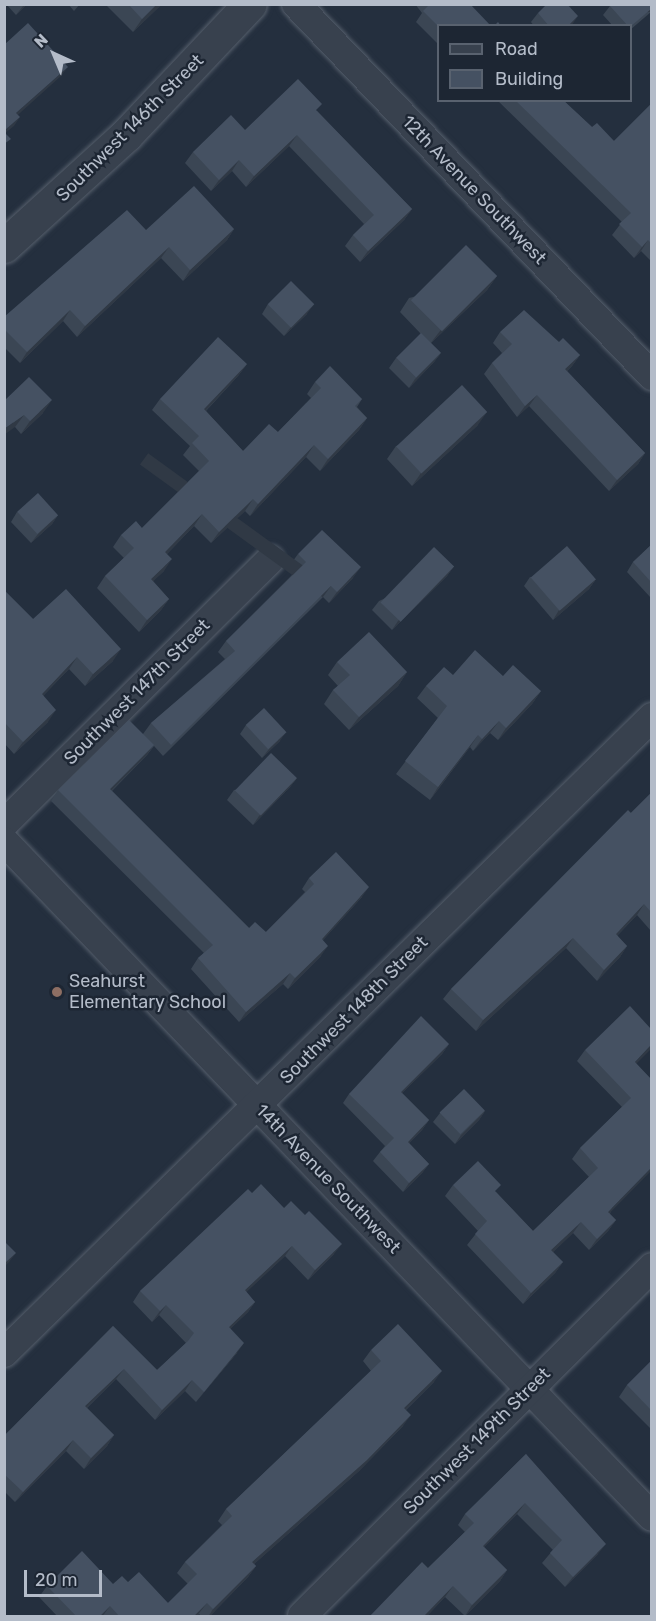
<!DOCTYPE html>
<style>
body{margin:0}
#map{position:relative;width:656px;height:1621px;overflow:hidden;background:#242f3e;font-family:Rubik,sans-serif}
div>[style]{position:absolute}
[style*='--x']{left:calc(var(--x)*1px);top:calc(var(--y)*1px);width:calc(var(--w)*1px);rotate:calc(var(--a)*1deg)}
.roads{filter:drop-shadow(0 0 2px #565f6c) drop-shadow(0 0 2px #565f6c)}
.minor>*{height:28px;margin:-14px;padding:0 14px;transform-origin:14px;border-radius:14px;background:#38414e}
.tertiary>*{height:33px;margin:-16.5px;padding:0 16.5px;transform-origin:16.5px;border-radius:16.5px;background:#38414e}
.wall>*{inset:0;background:#3b4654}
.shaded-wall>*{inset:0;background:#303945;transform-origin:0 0}
.building>*{inset:0;background:#455162;transform-origin:0 0}
.dots>*{width:16px;height:16px;translate:-50% -50%;box-sizing:border-box;border:3px solid #1d2633;border-radius:50%}
span{translate:-50% -50%;white-space:nowrap;text-align:center;line-height:1.15;-webkit-text-stroke:5px #1d2633;paint-order:stroke}
.street-label{font-size:18px;color:#b4bcc9}
.poi-label{font-size:18px;color:#b4bcc9}
.left{translate:0 -50%;text-align:left}
.frame{position:absolute;inset:0;border:6px solid #b4bcc9;pointer-events:none}
.legend{position:absolute;left:437px;top:24px;width:195px;height:78px;box-sizing:border-box;background:#1d2633;border:2px solid #59626f;margin:0;padding:8px 10px;list-style:none;font-size:18px;color:#b4bcc9}
.legend li{display:flex;align-items:center;gap:12px;height:30px}
.legend b{width:30px;border:2px solid #59626f}
.north{position:absolute;left:24px;top:24px;width:60px;height:60px;-webkit-text-stroke:4px #1d2633;paint-order:stroke;rotate:316deg;font-size:16px;font-weight:700;line-height:24px;text-align:center;color:#b4bcc9}
.north::after{content:'';display:block;margin:auto;width:21px;height:27px;background:#b4bcc9;clip-path:polygon(50% 0,100% 100%,50% 72%,0 100%)}
.scale{position:absolute;left:24px;top:1570px;width:78px;height:27px;box-sizing:border-box;border:3px solid #b4bcc9;border-top:0;padding-left:8px;font-size:18px;line-height:21px;white-space:nowrap;color:#b4bcc9;-webkit-text-stroke:4px #1d2633;paint-order:stroke}
</style>
<div id="map">
<div class="roads">
<div class="minor">
<i style="--x:296;--y:4;--w:515;--a:46.26"></i>
<i style="--x:4;--y:824;--w:375;--a:-44.8"></i>
<i style="--x:4;--y:841;--w:936;--a:46.21"></i>
<i style="--x:4;--y:1353;--w:908;--a:-44.46"></i>
<i style="--x:302;--y:1616;--w:494;--a:-44.9"></i>
</div>
<div class="tertiary">
<i style="--x:4;--y:246;--w:165;--a:-42.3"></i>
<i style="--x:126;--y:135;--w:180;--a:-46.6"></i>
</div>
</div>
<div class="wall">
<i style="clip-path:polygon(6px 4px,27px 4px,16px 15px)"></i>
<i style="clip-path:polygon(68px 4px,80px 4px,74px 11px)"></i>
<i style="clip-path:polygon(105px 4px,162px 4px,133px 32px)"></i>
<i style="clip-path:polygon(415px 4px,470px 4px,438px 26px,438px 44px,416px 22px,422px 13px)"></i>
<i style="clip-path:polygon(651px 4px,651px 12px,630px 30px,630px 26px,613px 26px,603px 15px,610px 6px)"></i>
<i style="clip-path:polygon(538px 13px,571px 26px,534px 26px,531px 22px)"></i>
<i style="clip-path:polygon(497px 100px,563px 100px,592px 127px,614px 141px,651px 104px,651px 261px,641px 251px,634px 258px,612px 235px,622px 222px)"></i>
<i style="clip-path:polygon(317px 111px,412px 209px,404px 220px,360px 262px,345px 246px,353px 235px,364px 224px,289px 146px,246px 187px,232px 171px,211px 191px,185px 163px,193px 152px,245px 130px)"></i>
<i style="clip-path:polygon(234px 229px,227px 240px,183px 281px,161px 258px,77px 337px,63px 321px,20px 363px,4px 347px,4px 317px,146px 230px)"></i>
<i style="clip-path:polygon(497px 276px,487px 290px,431px 343px,441px 353px,434px 362px,409px 388px,389px 368px,396px 358px,421px 334px,400px 312px,409px 298px)"></i>
<i style="clip-path:polygon(268px 304px,307px 314px,284px 336px,262px 314px)"></i>
<i style="clip-path:polygon(500px 332px,559px 342px,580px 355px,572px 366px,567px 371px,645px 453px,638px 464px,609px 491px,529px 406px,517px 417px,484px 374px,492px 363px,502px 353px,493px 343px)"></i>
<i style="clip-path:polygon(247px 364px,238px 376px,206px 411px,243px 451px,278px 432px,311px 398px,307px 394px,315px 382px,362px 399px,357px 407px,367px 418px,359px 430px,320px 471px,306px 457px,250px 516px,245px 511px,211px 543px,194px 526px,167px 554px,164px 571px,153px 581px,169px 599px,161px 610px,139px 632px,97px 588px,105px 576px,124px 558px,113px 547px,121px 535px,142px 528px,199px 471px,183px 455px,190px 446px,152px 410px,160px 399px)"></i>
<i style="clip-path:polygon(4px 401px,43px 413px,21px 434px,15px 427px)"></i>
<i style="clip-path:polygon(478px 425px,412px 486px,387px 459px,396px 446px)"></i>
<i style="clip-path:polygon(17px 512px,58px 515px,52px 524px,31px 543px,11px 522px)"></i>
<i style="clip-path:polygon(651px 545px,651px 598px,627px 572px,633px 562px)"></i>
<i style="clip-path:polygon(298px 554px,353px 578px,329px 603px,323px 597px,163px 756px,154px 746px,147px 755px,112px 791px,249px 928px,266px 932px,305px 892px,302px 889px,309px 878px,362px 897px,323px 940px,321px 956px,288px 989px,283px 984px,239px 1022px,191px 969px,198px 958px,204px 953px,51px 801px,58px 790px,143px 734px,151px 723px,225px 659px,218px 652px,226px 641px,296px 571px,290px 565px)"></i>
<i style="clip-path:polygon(454px 566px,447px 576px,392px 630px,372px 610px,379px 601px)"></i>
<i style="clip-path:polygon(530px 577px,596px 579px,589px 589px,553px 620px,524px 586px)"></i>
<i style="clip-path:polygon(4px 590px,33px 619px,113px 661px,85px 686px,69px 669px,43px 696px,48px 722px,14px 754px,4px 743px)"></i>
<i style="clip-path:polygon(337px 662px,407px 672px,398px 686px,349px 730px,324px 704px,333px 690px,338px 686px,328px 675px)"></i>
<i style="clip-path:polygon(453px 675px,503px 676px,541px 691px,532px 704px,498px 740px,490px 733px,473px 751px,470px 747px,430px 800px,396px 774px,438px 718px,417px 698px,426px 686px)"></i>
<i style="clip-path:polygon(246px 725px,280px 741px,262px 758px,240px 734px)"></i>
<i style="clip-path:polygon(297px 778px,290px 787px,253px 825px,227px 800px,234px 790px)"></i>
<i style="clip-path:polygon(651px 793px,651px 931px,637px 915px,617px 936px,627px 946px,620px 957px,597px 981px,566px 948px,476px 1031px,443px 999px,451px 989px)"></i>
<i style="clip-path:polygon(449px 1044px,442px 1054px,402px 1093px,429px 1120px,422px 1130px,409px 1143px,429px 1164px,422px 1173px,403px 1192px,373px 1161px,380px 1152px,385px 1146px,343px 1103px,349px 1094px)"></i>
<i style="clip-path:polygon(585px 1050px,636px 1064px,651px 1079px,610px 1214px,616px 1220px,608px 1231px,589px 1250px,573px 1233px,553px 1252px,563px 1262px,555px 1273px,523px 1304px,467px 1245px,478px 1231px,445px 1196px,453px 1185px,496px 1192px,533px 1231px,589px 1177px,572px 1159px,580px 1148px,622px 1107px,577px 1061px)"></i>
<i style="clip-path:polygon(485px 1111px,479px 1120px,455px 1144px,433px 1122px,440px 1113px)"></i>
<i style="clip-path:polygon(252px 1193px,284px 1208px,334px 1254px,308px 1280px,285px 1256px,246px 1292px,255px 1302px,248px 1312px,230px 1329px,237px 1353px,196px 1402px,185px 1391px,155px 1420px,116px 1379px,87px 1408px,114px 1435px,107px 1446px,84px 1469px,66px 1451px,15px 1502px,4px 1491px,4px 1436px,113px 1326px,157px 1370px,186px 1343px,159px 1315px,152px 1322px,133px 1302px,140px 1291px)"></i>
<i style="clip-path:polygon(371px 1350px,434px 1382px,406px 1410px,403px 1426px,359px 1471px,254px 1564px,256px 1566px,248px 1577px,209px 1617px,202px 1617px,199px 1614px,196px 1617px,58px 1617px,39px 1597px,47px 1586px,113px 1584px,128px 1582px,168px 1603px,188px 1584px,177px 1573px,185px 1562px,222px 1525px,218px 1521px,226px 1509px,371px 1371px,363px 1361px)"></i>
<i style="clip-path:polygon(651px 1361px,651px 1429px,619px 1397px,627px 1385px)"></i>
<i style="clip-path:polygon(526px 1454px,598px 1554px,565px 1587px,542px 1563px,553px 1550px,517px 1514px,484px 1547px,507px 1570px,500px 1581px,465px 1616px,445px 1597px,426px 1617px,369px 1617px,428px 1568px,465px 1532px,458px 1525px,465px 1514px)"></i>
</div>
<div class="shaded-wall">
<i style="clip-path:polygon(24px 4px,27px 4px,16px 15px,23px 6px)"></i>
<i style="clip-path:polygon(157px 4px,162px 4px,133px 32px,142px 19px)"></i>
<i style="left:651px;top:9px;width:3px;height:28px;rotate:90deg"></i>
<i style="clip-path:polygon(578px 16px,572px 25px,568px 26px)"></i>
<i style="clip-path:polygon(68px 67px,61px 76px,10px 122px,16px 113px)"></i>
<i style="clip-path:polygon(20px 117px,14px 126px,4px 134px,4px 131px)"></i>
<i style="clip-path:polygon(297px 135px,289px 146px,246px 187px,254px 176px)"></i>
<i style="clip-path:polygon(239px 160px,232px 171px,211px 191px,219px 180px)"></i>
<i style="clip-path:polygon(412px 209px,404px 220px,360px 262px,368px 251px)"></i>
<i style="clip-path:polygon(234px 229px,227px 240px,183px 281px,190px 270px)"></i>
<i style="clip-path:polygon(648px 240px,641px 251px,634px 258px,642px 247px)"></i>
<i style="clip-path:polygon(169px 247px,161px 258px,77px 337px,85px 326px)"></i>
<i style="clip-path:polygon(497px 276px,487px 290px,430px 344px,440px 331px)"></i>
<i style="clip-path:polygon(314px 304px,307px 314px,284px 336px,291px 327px)"></i>
<i style="clip-path:polygon(70px 310px,63px 321px,20px 363px,27px 352px)"></i>
<i style="clip-path:polygon(441px 353px,434px 362px,409px 388px,415px 379px)"></i>
<i style="clip-path:polygon(580px 355px,572px 366px,557px 380px,565px 369px)"></i>
<i style="clip-path:polygon(247px 364px,238px 376px,196px 421px,204px 409px)"></i>
<i style="clip-path:polygon(537px 395px,529px 406px,517px 417px,525px 406px)"></i>
<i style="clip-path:polygon(52px 400px,43px 413px,21px 434px,30px 421px)"></i>
<i style="clip-path:polygon(487px 412px,478px 425px,412px 486px,421px 473px)"></i>
<i style="clip-path:polygon(24px 415px,15px 427px,4px 435px,4px 429px)"></i>
<i style="clip-path:polygon(367px 418px,359px 430px,320px 471px,328px 459px)"></i>
<i style="clip-path:polygon(314px 445px,306px 457px,250px 516px,258px 504px)"></i>
<i style="clip-path:polygon(645px 453px,638px 464px,609px 491px,617px 480px)"></i>
<i style="clip-path:polygon(253px 499px,245px 511px,211px 543px,219px 532px)"></i>
<i style="clip-path:polygon(202px 514px,194px 526px,157px 564px,165px 552px)"></i>
<i style="clip-path:polygon(58px 515px,52px 524px,31px 543px,38px 534px)"></i>
<i style="clip-path:polygon(172px 559px,164px 571px,143px 591px,151px 579px)"></i>
<i style="clip-path:polygon(454px 566px,447px 576px,392px 630px,398px 621px)"></i>
<i style="clip-path:polygon(361px 567px,353px 578px,329px 603px,337px 592px)"></i>
<i style="clip-path:polygon(596px 579px,589px 589px,553px 620px,559px 610px)"></i>
<i style="left:331px;top:586px;width:14px;height:226px;rotate:126deg"></i>
<i style="clip-path:polygon(169px 599px,161px 610px,139px 632px,147px 620px)"></i>
<i style="clip-path:polygon(121px 649px,113px 661px,85px 686px,93px 674px)"></i>
<i style="clip-path:polygon(77px 657px,69px 669px,33px 706px,42px 694px)"></i>
<i style="clip-path:polygon(407px 672px,398px 686px,349px 730px,359px 717px)"></i>
<i style="clip-path:polygon(541px 691px,532px 704px,498px 740px,506px 728px)"></i>
<i style="clip-path:polygon(56px 710px,48px 722px,14px 754px,23px 742px)"></i>
<i style="clip-path:polygon(499px 721px,490px 733px,473px 751px,482px 739px)"></i>
<i style="clip-path:polygon(286px 732px,280px 741px,262px 758px,269px 749px)"></i>
<i style="clip-path:polygon(478px 735px,470px 747px,430px 800px,438px 787px)"></i>
<i style="clip-path:polygon(154px 745px,147px 755px,103px 799px,110px 789px)"></i>
<i style="clip-path:polygon(297px 778px,290px 787px,253px 825px,259px 816px)"></i>
<i style="clip-path:polygon(369px 887px,362px 897px,315px 949px,322px 939px)"></i>
<i style="clip-path:polygon(644px 904px,637px 915px,608px 945px,616px 934px)"></i>
<i style="clip-path:polygon(573px 938px,566px 948px,476px 1031px,483px 1020px)"></i>
<i style="clip-path:polygon(328px 946px,321px 956px,288px 989px,295px 978px)"></i>
<i style="clip-path:polygon(627px 946px,620px 957px,597px 981px,604px 970px)"></i>
<i style="clip-path:polygon(290px 973px,283px 984px,239px 1022px,246px 1012px)"></i>
<i style="clip-path:polygon(449px 1044px,442px 1054px,394px 1101px,401px 1092px)"></i>
<i style="clip-path:polygon(651px 1045px,651px 1049px,627px 1073px,635px 1062px)"></i>
<i style="clip-path:polygon(485px 1111px,479px 1120px,455px 1144px,461px 1135px)"></i>
<i style="clip-path:polygon(429px 1120px,422px 1130px,401px 1151px,408px 1142px)"></i>
<i style="clip-path:polygon(429px 1164px,422px 1173px,403px 1192px,409px 1183px)"></i>
<i style="clip-path:polygon(651px 1168px,651px 1171px,600px 1223px,608px 1212px)"></i>
<i style="clip-path:polygon(616px 1220px,608px 1231px,589px 1250px,597px 1239px)"></i>
<i style="clip-path:polygon(581px 1222px,573px 1233px,544px 1261px,551px 1250px)"></i>
<i style="clip-path:polygon(342px 1244px,334px 1254px,308px 1280px,315px 1270px)"></i>
<i style="clip-path:polygon(292px 1246px,285px 1256px,237px 1301px,245px 1290px)"></i>
<i style="clip-path:polygon(16px 1253px,9px 1262px,4px 1267px,4px 1264px)"></i>
<i style="clip-path:polygon(563px 1262px,555px 1273px,523px 1304px,531px 1293px)"></i>
<i style="clip-path:polygon(255px 1302px,248px 1312px,221px 1338px,229px 1327px)"></i>
<i style="clip-path:polygon(166px 1305px,159px 1315px,152px 1322px,160px 1311px)"></i>
<i style="clip-path:polygon(244px 1343px,237px 1353px,196px 1402px,204px 1392px)"></i>
<i style="clip-path:polygon(124px 1369px,116px 1379px,78px 1416px,85px 1406px)"></i>
<i style="clip-path:polygon(442px 1371px,434px 1382px,396px 1419px,404px 1408px)"></i>
<i style="clip-path:polygon(192px 1380px,185px 1391px,155px 1420px,162px 1410px)"></i>
<i style="clip-path:polygon(411px 1415px,403px 1426px,359px 1471px,244px 1573px,252px 1562px)"></i>
<i style="clip-path:polygon(114px 1435px,107px 1446px,84px 1469px,91px 1458px)"></i>
<i style="clip-path:polygon(73px 1440px,66px 1451px,15px 1502px,23px 1492px)"></i>
<i style="clip-path:polygon(525px 1503px,517px 1514px,475px 1556px,483px 1546px)"></i>
<i style="clip-path:polygon(606px 1544px,598px 1554px,565px 1587px,573px 1577px)"></i>
<i style="clip-path:polygon(256px 1566px,248px 1577px,209px 1617px,208px 1617px,213px 1609px)"></i>
<i style="clip-path:polygon(507px 1570px,500px 1581px,465px 1616px,472px 1605px)"></i>
<i style="clip-path:polygon(453px 1586px,445px 1597px,426px 1617px,423px 1617px)"></i>
<i style="clip-path:polygon(207px 1603px,196px 1617px,193px 1617px)"></i>
<i style="clip-path:polygon(110px 1606px,102px 1617px,99px 1617px)"></i>
</div>
<div class="building">
<i style="clip-path:polygon(128px 4px,157px 4px,142px 19px)"></i>
<i style="clip-path:polygon(430px 4px,470px 4px,491px 26px,438px 26px,423px 11px)"></i>
<i style="clip-path:polygon(547px 4px,567px 4px,578px 16px,568px 26px,549px 26px,538px 13px)"></i>
<i style="clip-path:polygon(611px 4px,651px 4px,651px 9px,630px 27px,630px 26px,628px 26px,610px 6px)"></i>
<i style="clip-path:polygon(498px 22px,501px 26px,494px 26px)"></i>
<i style="clip-path:polygon(28px 23px,68px 67px,16px 113px,20px 117px,4px 131px,4px 45px)"></i>
<i style="clip-path:polygon(298px 79px,322px 104px,316px 110px,412px 209px,368px 251px,353px 235px,374px 215px,297px 135px,254px 176px,239px 160px,219px 180px,193px 152px,231px 115px,245px 130px)"></i>
<i style="clip-path:polygon(515px 100px,563px 100px,592px 127px,597px 123px,614px 141px,651px 104px,651px 243px,648px 240px,642px 247px,619px 224px,631px 213px)"></i>
<i style="clip-path:polygon(4px 132px,11px 139px,4px 144px)"></i>
<i style="clip-path:polygon(194px 186px,234px 229px,190px 270px,169px 247px,85px 326px,70px 310px,27px 352px,4px 329px,4px 317px,127px 210px,146px 230px)"></i>
<i style="left:466px;top:245px;width:44px;height:78px;rotate:45deg"></i>
<i style="left:291px;top:281px;width:33px;height:33px;rotate:45deg"></i>
<i style="clip-path:polygon(524px 310px,559px 342px,563px 338px,580px 355px,565px 369px,645px 453px,617px 480px,537px 395px,525px 406px,492px 363px,512px 344px,500px 332px)"></i>
<i style="left:421px;top:333px;width:28px;height:35px;rotate:45deg"></i>
<i style="clip-path:polygon(218px 337px,247px 364px,204px 409px,243px 451px,269px 424px,278px 432px,321px 388px,315px 382px,330px 366px,362px 399px,355px 406px,367px 418px,328px 459px,314px 445px,258px 504px,253px 499px,219px 532px,202px 514px,165px 552px,172px 559px,151px 579px,169px 599px,147px 620px,105px 576px,134px 548px,121px 535px,136px 521px,142px 528px,209px 461px,192px 443px,199px 436px,160px 399px)"></i>
<i style="clip-path:polygon(29px 377px,52px 400px,30px 421px,24px 415px,4px 429px,4px 401px)"></i>
<i style="left:462px;top:385px;width:37px;height:90px;rotate:47deg"></i>
<i style="left:38px;top:493px;width:30px;height:28px;rotate:48deg"></i>
<i style="clip-path:polygon(322px 530px,361px 567px,337px 592px,331px 586px,171px 745px,151px 723px,235px 651px,226px 641px,306px 562px,298px 554px)"></i>
<i style="clip-path:polygon(651px 545px,651px 582px,633px 562px)"></i>
<i style="left:567px;top:546px;width:44px;height:48px;rotate:49deg"></i>
<i style="left:434px;top:547px;width:28px;height:77px;rotate:44deg"></i>
<i style="clip-path:polygon(66px 589px,121px 649px,93px 674px,77px 657px,42px 694px,56px 710px,23px 742px,4px 722px,4px 590px,33px 619px)"></i>
<i style="clip-path:polygon(369px 632px,407px 672px,359px 717px,333px 690px,350px 675px,337px 662px)"></i>
<i style="clip-path:polygon(475px 650px,503px 676px,513px 665px,541px 691px,506px 728px,499px 721px,482px 739px,478px 735px,438px 787px,405px 761px,447px 706px,426px 686px,444px 667px,453px 675px)"></i>
<i style="left:264px;top:708px;width:33px;height:25px;rotate:47deg"></i>
<i style="clip-path:polygon(129px 720px,154px 745px,110px 789px,249px 928px,255px 922px,266px 932px,314px 884px,309px 878px,336px 852px,369px 887px,322px 939px,328px 946px,295px 978px,290px 973px,246px 1012px,198px 958px,213px 945px,58px 790px)"></i>
<i style="left:271px;top:753px;width:36px;height:52px;rotate:44deg"></i>
<i style="clip-path:polygon(651px 793px,651px 912px,644px 904px,616px 934px,627px 946px,604px 970px,573px 938px,483px 1020px,451px 989px,628px 810px,631px 813px)"></i>
<i style="clip-path:polygon(630px 1006px,651px 1029px,651px 1045px,635px 1062px,651px 1079px,651px 1168px,608px 1212px,616px 1220px,597px 1239px,581px 1222px,551px 1250px,563px 1262px,531px 1293px,475px 1234px,487px 1221px,453px 1185px,478px 1161px,501px 1185px,495px 1191px,533px 1231px,598px 1168px,580px 1148px,631px 1098px,585px 1050px)"></i>
<i style="clip-path:polygon(421px 1016px,449px 1044px,401px 1092px,429px 1120px,408px 1142px,429px 1164px,409px 1183px,380px 1152px,394px 1138px,349px 1094px)"></i>
<i style="left:464px;top:1089px;width:30px;height:34px;rotate:46deg"></i>
<i style="clip-path:polygon(261px 1184px,284px 1208px,291px 1201px,305px 1215px,309px 1211px,342px 1244px,315px 1270px,292px 1246px,245px 1290px,255px 1302px,229px 1327px,244px 1343px,204px 1392px,192px 1380px,162px 1410px,124px 1369px,85px 1406px,114px 1435px,91px 1458px,73px 1440px,23px 1492px,4px 1474px,4px 1436px,113px 1326px,157px 1370px,188px 1341px,194px 1333px,166px 1305px,160px 1311px,140px 1291px,248px 1189px,252px 1193px)"></i>
<i style="clip-path:polygon(4px 1241px,16px 1253px,4px 1264px)"></i>
<i style="clip-path:polygon(398px 1324px,442px 1371px,404px 1408px,411px 1415px,367px 1460px,252px 1562px,256px 1566px,213px 1609px,207px 1603px,193px 1617px,120px 1617px,110px 1606px,99px 1617px,77px 1617px,47px 1586px,82px 1551px,113px 1584px,122px 1576px,128px 1582px,139px 1572px,168px 1603px,197px 1574px,185px 1562px,232px 1516px,226px 1509px,381px 1361px,371px 1350px)"></i>
<i style="clip-path:polygon(651px 1361px,651px 1410px,627px 1385px)"></i>
<i style="clip-path:polygon(526px 1454px,606px 1544px,573px 1577px,550px 1553px,562px 1540px,525px 1503px,483px 1546px,507px 1570px,472px 1605px,453px 1586px,423px 1617px,369px 1617px,422px 1562px,428px 1568px,474px 1523px,465px 1514px)"></i>
</div>
<div class="dots">
<i style="left:57px;top:992px;background:#8d6e63"></i>
</div>
<div class="street-label">
<span style="left:130px;top:128px;rotate:-45deg">Southwest 146th Street</span>
<span style="left:474px;top:190px;rotate:46deg">12th Avenue Southwest</span>
<span style="left:137px;top:692px;rotate:-45deg">Southwest 147th Street</span>
<span style="left:354px;top:1010px;rotate:-45deg">Southwest 148th Street</span>
<span style="left:328px;top:1179px;rotate:46deg">14th Avenue Southwest</span>
<span style="left:477px;top:1441px;rotate:-45deg">Southwest 149th Street</span>
</div>
<div class="poi-label">
<span class="left" style="left:69px;top:992px">Seahurst<br>Elementary School</span>
</div>
<div class="frame"></div>
<ul class="legend">
<li><b style="height:8px;background:#38414e"></b>Road</li>
<li><b style="height:16px;background:#455162"></b>Building</li>
</ul>
<div class="north">N</div>
<div class="scale">20 m</div>
</div>
